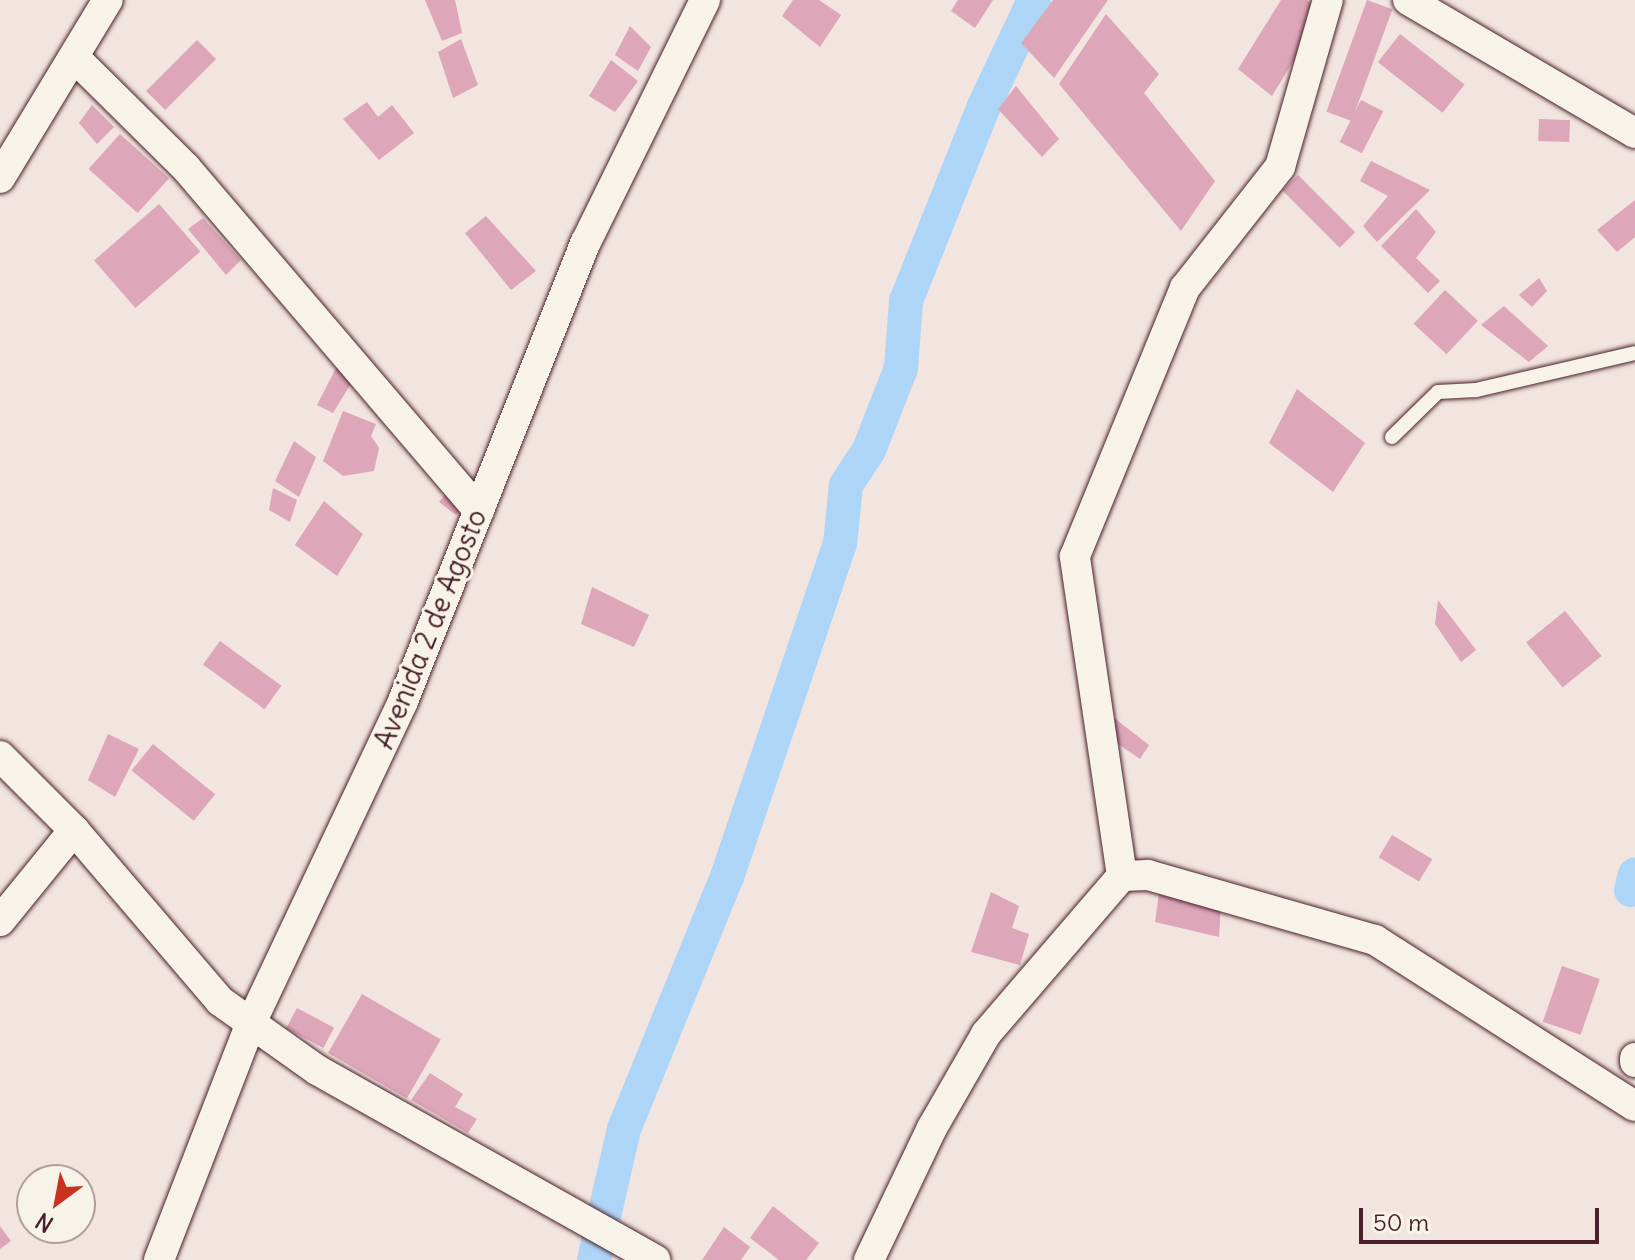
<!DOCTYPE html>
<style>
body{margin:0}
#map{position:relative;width:1635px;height:1260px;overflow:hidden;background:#f2e4df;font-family:Delius,sans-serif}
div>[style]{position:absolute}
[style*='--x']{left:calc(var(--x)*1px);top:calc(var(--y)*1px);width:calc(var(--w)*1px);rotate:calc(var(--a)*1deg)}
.canal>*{height:34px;margin:-17px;padding:0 17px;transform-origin:17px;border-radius:17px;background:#add5f7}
.building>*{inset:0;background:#dda6b9;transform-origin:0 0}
.roads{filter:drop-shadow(0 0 2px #4a1f2b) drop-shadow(0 0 2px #4a1f2b)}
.lane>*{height:14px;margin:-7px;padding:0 7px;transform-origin:7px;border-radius:7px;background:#f7f3e8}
.street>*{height:30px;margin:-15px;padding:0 15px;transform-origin:15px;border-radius:15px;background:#f7f3e8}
span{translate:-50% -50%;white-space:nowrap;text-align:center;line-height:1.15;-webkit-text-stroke:6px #f7f3e8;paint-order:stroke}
.street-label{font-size:28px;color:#4a1f2b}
.north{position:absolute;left:16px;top:1164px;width:80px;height:80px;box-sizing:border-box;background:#f7f3e8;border:2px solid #b29e9c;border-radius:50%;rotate:212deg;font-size:22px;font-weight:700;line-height:32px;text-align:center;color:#4a1f2b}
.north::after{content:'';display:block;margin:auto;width:28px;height:36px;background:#c8321e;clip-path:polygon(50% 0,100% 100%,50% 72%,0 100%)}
.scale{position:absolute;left:1359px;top:1208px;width:240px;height:36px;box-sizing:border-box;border:4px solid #4a1f2b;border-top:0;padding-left:10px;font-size:24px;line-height:28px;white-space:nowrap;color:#4a1f2b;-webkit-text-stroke:6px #f7f3e8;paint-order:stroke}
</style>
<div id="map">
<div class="canal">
<i style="--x:1631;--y:890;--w:16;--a:-76"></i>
<i style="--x:594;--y:1260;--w:134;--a:-77.1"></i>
<i style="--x:624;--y:1129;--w:272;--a:-67.8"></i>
<i style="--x:727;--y:877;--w:352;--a:-71.3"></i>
<i style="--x:840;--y:544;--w:59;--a:-84.2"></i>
<i style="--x:846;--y:485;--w:42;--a:-56.7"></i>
<i style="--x:869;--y:450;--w:88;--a:-68.7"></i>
<i style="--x:901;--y:368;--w:67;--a:-85.7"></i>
<i style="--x:906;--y:301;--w:210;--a:-68.2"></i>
<i style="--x:984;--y:106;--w:117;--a:-64.7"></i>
</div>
<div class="building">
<i style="clip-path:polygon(425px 0,455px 0,462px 33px,442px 41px)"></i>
<i style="clip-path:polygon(793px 0,819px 0,841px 15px,820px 47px,782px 16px)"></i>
<i style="clip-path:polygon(958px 0,993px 0,975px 28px,951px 11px)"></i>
<i style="clip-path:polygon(1053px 0,1108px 0,1054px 78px,1021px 43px)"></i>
<i style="clip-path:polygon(1281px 0,1307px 0,1323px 13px,1272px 96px,1238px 69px)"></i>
<i style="left:1367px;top:0;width:27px;height:119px;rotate:20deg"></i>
<i style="clip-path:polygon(1106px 14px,1159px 74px,1144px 93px,1215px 181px,1181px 231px,1059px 84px)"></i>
<i style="clip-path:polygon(630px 26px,651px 47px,638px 71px,615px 55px)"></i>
<i style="left:1400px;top:34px;width:82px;height:36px;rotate:38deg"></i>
<i style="clip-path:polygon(461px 39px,478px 85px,453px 98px,438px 52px)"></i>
<i style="left:197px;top:40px;width:27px;height:72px;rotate:45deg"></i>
<i style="clip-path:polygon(611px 60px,638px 81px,615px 112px,589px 96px)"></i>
<i style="clip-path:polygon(1016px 86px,1059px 139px,1042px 157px,998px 109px)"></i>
<i style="left:1361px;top:100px;width:25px;height:47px;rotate:27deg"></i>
<i style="clip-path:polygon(367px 102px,378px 117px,392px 105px,414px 133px,379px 160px,343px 119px)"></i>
<i style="clip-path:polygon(92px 105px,114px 127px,97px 144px,79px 123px)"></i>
<i style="left:1539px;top:119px;width:31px;height:22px;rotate:2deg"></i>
<i style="left:120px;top:134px;width:66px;height:47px;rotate:42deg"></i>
<i style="clip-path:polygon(1371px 161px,1430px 190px,1377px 242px,1363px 226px,1388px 196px,1360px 181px)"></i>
<i style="left:1298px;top:175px;width:81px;height:22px;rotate:45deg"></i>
<i style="clip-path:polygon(1635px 200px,1635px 237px,1617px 252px,1597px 230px)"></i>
<i style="left:159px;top:204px;width:63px;height:86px;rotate:49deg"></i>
<i style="clip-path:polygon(1416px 209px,1436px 232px,1416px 258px,1440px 281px,1428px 293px,1381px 246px)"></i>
<i style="clip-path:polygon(486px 216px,536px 271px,511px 290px,465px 233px)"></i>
<i style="clip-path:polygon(203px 218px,241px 260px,226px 275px,188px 229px)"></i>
<i style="clip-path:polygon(1539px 278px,1547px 291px,1532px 307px,1519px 295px)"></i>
<i style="left:1445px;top:290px;width:45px;height:46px;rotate:43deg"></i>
<i style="clip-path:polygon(1504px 306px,1548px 346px,1529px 362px,1481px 325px)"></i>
<i style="clip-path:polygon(337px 366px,352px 382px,333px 413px,317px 405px)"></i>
<i style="clip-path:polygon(1297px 389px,1365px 443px,1333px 492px,1269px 443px)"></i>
<i style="clip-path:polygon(343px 411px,376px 424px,371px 436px,379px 448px,374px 471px,343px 476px,323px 461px)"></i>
<i style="clip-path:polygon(294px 441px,316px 457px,299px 497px,275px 481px)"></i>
<i style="clip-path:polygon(273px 488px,297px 500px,290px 522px,269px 510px)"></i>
<i style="clip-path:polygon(449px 490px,467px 506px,456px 515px,439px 502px)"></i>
<i style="clip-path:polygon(324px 501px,363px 534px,337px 576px,295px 545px)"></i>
<i style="clip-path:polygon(592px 587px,649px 615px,634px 647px,581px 624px)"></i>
<i style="clip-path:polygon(1438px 600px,1476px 650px,1461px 662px,1435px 624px)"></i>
<i style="left:1565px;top:611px;width:58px;height:50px;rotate:51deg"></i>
<i style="left:220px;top:641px;width:76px;height:29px;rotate:36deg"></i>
<i style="clip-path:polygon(1109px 714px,1149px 745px,1140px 759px,1108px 737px)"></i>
<i style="clip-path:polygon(108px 734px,139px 749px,115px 797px,88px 780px)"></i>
<i style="left:153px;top:744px;width:80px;height:34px;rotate:39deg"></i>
<i style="left:1392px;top:835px;width:47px;height:26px;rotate:31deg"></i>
<i style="clip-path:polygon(991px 892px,1019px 906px,1012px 928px,1029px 934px,1020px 965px,971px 952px)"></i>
<i style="clip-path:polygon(1159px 893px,1221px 904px,1219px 937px,1155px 922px)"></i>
<i style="left:1562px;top:966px;width:40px;height:59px;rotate:19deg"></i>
<i style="left:362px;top:994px;width:91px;height:68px;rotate:30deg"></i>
<i style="left:297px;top:1008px;width:42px;height:23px;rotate:28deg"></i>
<i style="clip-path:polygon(430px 1073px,463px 1094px,455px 1107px,477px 1119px,468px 1133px,411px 1100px)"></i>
<i style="clip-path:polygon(773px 1206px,819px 1243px,806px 1260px,779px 1260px,750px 1238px)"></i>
<i style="clip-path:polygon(0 1226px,11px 1241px,0 1249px)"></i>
<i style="clip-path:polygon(724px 1227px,750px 1247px,741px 1260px,702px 1260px)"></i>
</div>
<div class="roads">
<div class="lane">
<i style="--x:1392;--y:437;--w:64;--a:-44.4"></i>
<i style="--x:1438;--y:392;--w:38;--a:-3"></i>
<i style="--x:1476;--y:390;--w:163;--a:-13.1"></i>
</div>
<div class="street">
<i style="--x:1408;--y:0;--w:263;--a:30.4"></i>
<i style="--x:76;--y:59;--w:155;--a:44.7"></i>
<i style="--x:186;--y:168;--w:451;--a:49.5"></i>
<i style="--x:0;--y:178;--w:208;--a:-58.8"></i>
<i style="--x:0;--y:756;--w:105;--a:45"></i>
<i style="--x:74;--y:830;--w:225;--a:49.5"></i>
<i style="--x:220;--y:1001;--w:119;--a:35.4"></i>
<i style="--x:317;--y:1070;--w:388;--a:29.3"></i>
<i style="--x:1122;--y:876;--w:323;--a:-98.4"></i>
<i style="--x:1075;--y:556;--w:290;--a:-67.7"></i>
<i style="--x:1185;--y:288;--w:154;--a:-51.9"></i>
<i style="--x:1280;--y:167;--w:174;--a:-74"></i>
<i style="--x:0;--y:921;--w:117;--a:-50.9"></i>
<i style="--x:1635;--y:1058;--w:4;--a:90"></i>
<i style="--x:159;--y:1260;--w:254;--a:-68.8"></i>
<i style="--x:251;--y:1023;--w:356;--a:-64.7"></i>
<i style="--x:403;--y:701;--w:494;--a:-68.3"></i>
<i style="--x:586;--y:242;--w:270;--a:-63.8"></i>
<i style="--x:869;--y:1260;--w:146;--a:-64.5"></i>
<i style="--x:932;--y:1128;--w:108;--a:-60.1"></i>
<i style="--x:986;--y:1034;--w:208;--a:-49.3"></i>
<i style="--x:1122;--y:876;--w:26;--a:-2"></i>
<i style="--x:1148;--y:875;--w:236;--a:16"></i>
<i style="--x:1375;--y:940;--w:308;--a:32.6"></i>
</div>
</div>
<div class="street-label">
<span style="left:430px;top:629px;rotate:-68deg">Avenida 2 de Agosto</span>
</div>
<div class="north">N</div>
<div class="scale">50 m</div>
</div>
